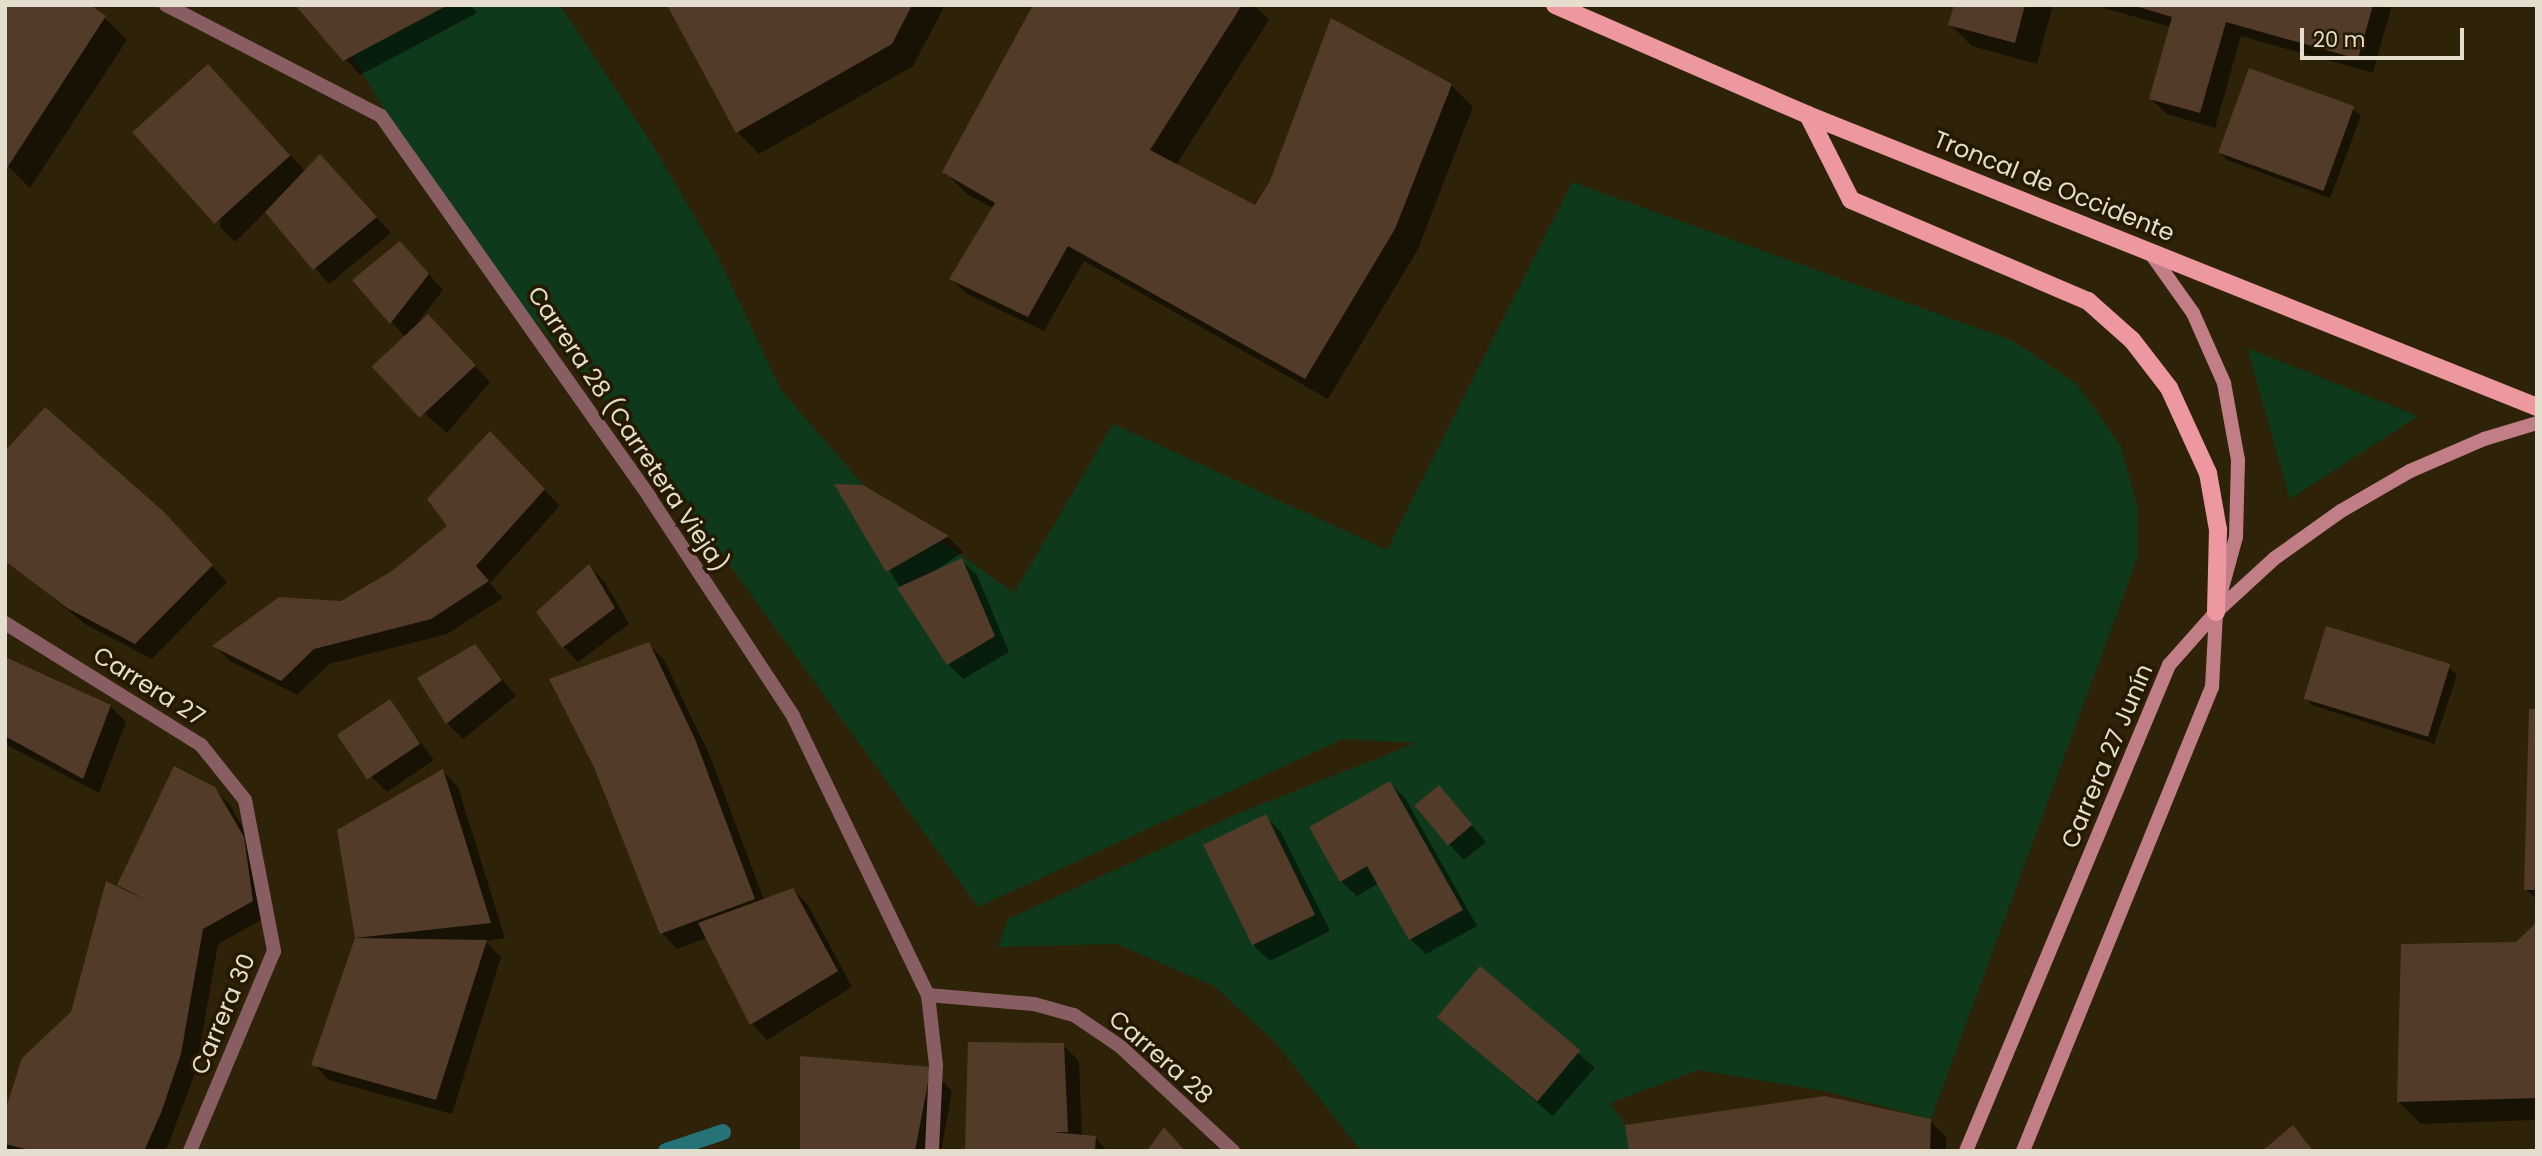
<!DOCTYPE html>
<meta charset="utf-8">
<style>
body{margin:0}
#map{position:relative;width:2542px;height:1156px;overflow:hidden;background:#2e2308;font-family:Poppins,sans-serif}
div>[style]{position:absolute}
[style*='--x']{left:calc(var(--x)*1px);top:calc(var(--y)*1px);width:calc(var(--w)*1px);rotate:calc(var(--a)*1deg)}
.green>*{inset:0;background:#0e391a}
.shadow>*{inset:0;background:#0007;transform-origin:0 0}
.stream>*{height:16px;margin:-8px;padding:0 8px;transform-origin:8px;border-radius:8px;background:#257376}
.building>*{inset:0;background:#523b29;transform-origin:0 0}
.minor>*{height:14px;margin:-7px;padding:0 7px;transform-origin:7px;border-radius:7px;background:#885e63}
.secondary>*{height:14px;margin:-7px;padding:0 7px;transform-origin:7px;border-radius:7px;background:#c17e86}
.primary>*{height:18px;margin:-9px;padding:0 9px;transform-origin:9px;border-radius:9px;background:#ed97a1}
span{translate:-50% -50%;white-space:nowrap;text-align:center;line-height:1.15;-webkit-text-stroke:7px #251901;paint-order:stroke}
.street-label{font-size:24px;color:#e5dece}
.frame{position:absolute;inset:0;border:7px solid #e5dece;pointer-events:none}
.scale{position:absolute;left:2300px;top:28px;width:164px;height:32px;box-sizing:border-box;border:4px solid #e5dece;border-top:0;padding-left:9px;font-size:21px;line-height:24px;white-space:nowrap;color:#e5dece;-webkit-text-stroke:5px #251901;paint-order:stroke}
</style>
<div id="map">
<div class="green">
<i style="clip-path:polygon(322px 5px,560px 5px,652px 144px,718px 257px,781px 390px,863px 485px,1014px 593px,1113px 424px,1387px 550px,1572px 182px,2013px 341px,2077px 384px,2121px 447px,2137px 505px,2138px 556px,1931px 1119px,1825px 1091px,1698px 1070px,1610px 1103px,1625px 1125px,1629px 1151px,1361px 1151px,1276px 1043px,1214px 986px,1117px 944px,998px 947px,1008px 919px,1237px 814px,1416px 743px,1343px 739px,978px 907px,630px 428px,515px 298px,385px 111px)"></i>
<i style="clip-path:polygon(2247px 348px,2418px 416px,2290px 499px)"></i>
</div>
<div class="shadow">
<i style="clip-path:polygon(5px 5px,105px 18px,127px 40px,30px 188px,5px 163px)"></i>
<i style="clip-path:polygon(298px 5px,471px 5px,477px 13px,360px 75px)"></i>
<i style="clip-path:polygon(669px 5px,945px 5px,913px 66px,759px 154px,737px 132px)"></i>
<i style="clip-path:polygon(1035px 5px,1254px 5px,1269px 20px,1176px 165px,1255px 207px,1451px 85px,1473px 107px,1417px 251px,1328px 399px,1084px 261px,1044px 331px,967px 294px,951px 279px,994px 209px,967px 194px,945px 172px)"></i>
<i style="clip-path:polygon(1956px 5px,2053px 5px,2037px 64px,1972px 46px,1950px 24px)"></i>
<i style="clip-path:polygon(2093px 5px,2392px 5px,2373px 73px,2241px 36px,2215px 128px,2167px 114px,2151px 99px,2171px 27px)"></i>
<i style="clip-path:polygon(223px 82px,306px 172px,335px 172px,391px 233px,329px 284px,266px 211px,235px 242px,220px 227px)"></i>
<i style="clip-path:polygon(2353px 109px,2361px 116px,2330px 198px,2227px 160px,2220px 152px)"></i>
<i style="clip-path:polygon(415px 259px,443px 290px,406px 338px,354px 280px)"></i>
<i style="clip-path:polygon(443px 332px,490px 382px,447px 433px,397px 389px)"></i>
<i style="clip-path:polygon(505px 448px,560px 506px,490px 583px,503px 598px,447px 634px,329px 664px,297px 695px,230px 661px,215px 646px,342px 603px,393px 572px,450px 526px)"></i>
<i style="clip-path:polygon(837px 486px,863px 487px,948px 537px,963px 552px,927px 576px,961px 560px,977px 575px,1009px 652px,963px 679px,948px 664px)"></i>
<i style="clip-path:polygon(178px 529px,227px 582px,152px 659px,85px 624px,5px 559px)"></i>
<i style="clip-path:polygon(589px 566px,604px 581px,629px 624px,578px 662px,563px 646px)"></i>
<i style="clip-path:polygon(648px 644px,664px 660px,710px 756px,764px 900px,793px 890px,808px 905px,852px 987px,767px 1040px,752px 1024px,707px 938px,677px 949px,662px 933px)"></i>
<i style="clip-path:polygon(475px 646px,516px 696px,463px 739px,447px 723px,420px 678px)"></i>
<i style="clip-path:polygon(5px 658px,110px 706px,126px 722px,99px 793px,5px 744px)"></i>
<i style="clip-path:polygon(2449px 667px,2457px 675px,2434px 744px,2312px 705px,2305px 697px)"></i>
<i style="clip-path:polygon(390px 702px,434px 760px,387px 792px,372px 777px)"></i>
<i style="clip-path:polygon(2537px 711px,2537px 900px,2526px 889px)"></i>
<i style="clip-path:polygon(443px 771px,458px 787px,505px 938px,485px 941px,501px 957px,452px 1114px,329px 1080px,314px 1064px,357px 939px,339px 831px)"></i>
<i style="clip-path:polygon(1389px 783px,1405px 798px,1477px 926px,1426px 954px,1410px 939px,1379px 883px,1357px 896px,1341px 881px)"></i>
<i style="clip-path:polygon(1439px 787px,1486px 842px,1464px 860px,1449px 844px)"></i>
<i style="clip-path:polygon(214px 788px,230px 805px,258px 855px,268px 916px,218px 944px,196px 1070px,166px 1151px,6px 1151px,5px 1117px,73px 1013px,127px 893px,119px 885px)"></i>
<i style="clip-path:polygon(1265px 816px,1281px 832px,1330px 931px,1270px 961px,1254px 946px)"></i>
<i style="clip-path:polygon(2537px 924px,2537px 1120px,2421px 1124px,2399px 1102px,2516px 944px)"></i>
<i style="left:1480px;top:968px;width:152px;height:64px;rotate:41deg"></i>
<i style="clip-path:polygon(1063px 1045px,1079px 1061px,1082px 1137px,1095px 1138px,1108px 1151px,966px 1151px)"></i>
<i style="clip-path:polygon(930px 1069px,952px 1091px,941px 1151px,802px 1151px)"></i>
<i style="clip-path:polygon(1930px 1121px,1946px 1137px,1946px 1151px,1630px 1151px)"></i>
</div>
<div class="stream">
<i style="--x:666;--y:1151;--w:60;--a:-18.4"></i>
</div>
<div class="building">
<i style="clip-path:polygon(5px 5px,90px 5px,106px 16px,7px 168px)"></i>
<i style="clip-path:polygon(295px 5px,448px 5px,343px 61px)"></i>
<i style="clip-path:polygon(667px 5px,912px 5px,892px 44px,736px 133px)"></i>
<i style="clip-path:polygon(1033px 5px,1242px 5px,1150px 150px,1255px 205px,1270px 181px,1331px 18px,1452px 84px,1395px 229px,1305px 379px,1068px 246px,1028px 317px,949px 279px,995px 203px,942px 172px)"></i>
<i style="clip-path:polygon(1954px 5px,2025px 5px,2015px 43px,1948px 25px)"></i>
<i style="clip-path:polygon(2132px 5px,2373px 5px,2358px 59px,2226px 22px,2200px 113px,2149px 99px,2172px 17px)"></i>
<i style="left:208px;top:64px;width:123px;height:102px;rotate:48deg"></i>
<i style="left:2249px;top:68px;width:112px;height:90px;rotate:20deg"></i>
<i style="clip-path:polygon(320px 154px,377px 217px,313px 270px,265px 212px)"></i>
<i style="clip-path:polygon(400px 241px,429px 274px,390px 324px,352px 280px)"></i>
<i style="left:428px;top:314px;width:70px;height:77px;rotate:47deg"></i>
<i style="clip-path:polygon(45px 407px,163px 511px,213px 565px,135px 644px,67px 608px,5px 561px,5px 451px)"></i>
<i style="clip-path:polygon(490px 431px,545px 489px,476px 566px,489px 581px,431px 619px,314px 649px,281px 681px,212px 646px,279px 597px,341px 601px,392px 571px,447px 526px,427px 499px)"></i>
<i style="clip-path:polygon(834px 484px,863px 485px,949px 536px,886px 572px)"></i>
<i style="clip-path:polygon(962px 558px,995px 636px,947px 665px,897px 588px)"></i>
<i style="clip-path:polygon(589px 564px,615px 608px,562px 648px,536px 612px)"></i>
<i style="left:2326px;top:626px;width:130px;height:76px;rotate:17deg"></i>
<i style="clip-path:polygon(649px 642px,695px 739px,755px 899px,660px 934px,594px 767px,549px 679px)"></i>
<i style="clip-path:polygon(475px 644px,502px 680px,446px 724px,417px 678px)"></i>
<i style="clip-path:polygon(5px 657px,111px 705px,83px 779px,5px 736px)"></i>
<i style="left:390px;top:699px;width:54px;height:64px;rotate:56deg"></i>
<i style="clip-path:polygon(2529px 709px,2537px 709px,2537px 890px,2524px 890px)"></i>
<i style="clip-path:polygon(174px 766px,215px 787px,244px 837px,253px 901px,203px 929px,181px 1054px,161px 1113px,144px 1151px,34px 1151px,5px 1144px,5px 1111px,22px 1058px,71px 1012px,106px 881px,148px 901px,117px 885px)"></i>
<i style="clip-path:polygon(443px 769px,491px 923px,355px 938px,487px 940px,436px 1100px,311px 1065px,355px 938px,337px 830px)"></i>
<i style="clip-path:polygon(1390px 781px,1463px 910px,1409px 940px,1367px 866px,1340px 882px,1309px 827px)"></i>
<i style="left:1439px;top:785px;width:52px;height:32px;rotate:50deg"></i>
<i style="left:1266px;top:814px;width:112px;height:70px;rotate:64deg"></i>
<i style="clip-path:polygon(793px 888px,838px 971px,750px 1025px,698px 923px)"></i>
<i style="clip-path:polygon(2537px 922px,2537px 1098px,2397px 1102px,2401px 944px,2516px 942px)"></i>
<i style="left:1480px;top:966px;width:131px;height:67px;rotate:40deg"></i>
<i style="clip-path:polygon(968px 1042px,1064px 1043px,1068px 1132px,1052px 1132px,1096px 1136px,1095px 1151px,965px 1151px)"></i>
<i style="clip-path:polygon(800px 1056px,931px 1067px,915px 1151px,800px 1151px)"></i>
<i style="clip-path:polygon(1825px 1096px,1931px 1119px,1930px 1151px,1629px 1151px,1625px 1125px)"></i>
<i style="clip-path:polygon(2293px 1125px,2313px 1151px,2262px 1151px)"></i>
<i style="clip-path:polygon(1164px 1127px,1185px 1151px,1147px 1151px)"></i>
</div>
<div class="minor">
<i style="--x:166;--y:5;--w:242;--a:27.3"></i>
<i style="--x:381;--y:116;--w:467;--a:54.8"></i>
<i style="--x:650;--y:498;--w:261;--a:56.7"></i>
<i style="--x:793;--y:716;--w:310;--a:64.2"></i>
<i style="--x:928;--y:995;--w:70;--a:83.5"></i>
<i style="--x:936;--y:1065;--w:86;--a:92.7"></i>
<i style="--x:5;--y:623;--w:231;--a:31.9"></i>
<i style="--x:201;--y:745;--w:70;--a:51.3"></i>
<i style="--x:245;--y:800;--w:154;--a:79.1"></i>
<i style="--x:274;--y:951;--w:217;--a:112.8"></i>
<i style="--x:928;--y:995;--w:106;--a:4.9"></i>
<i style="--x:1034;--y:1004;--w:41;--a:15.4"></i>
<i style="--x:1074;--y:1015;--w:57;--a:34.2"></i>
<i style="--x:1121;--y:1047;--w:153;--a:42.9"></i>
</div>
<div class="secondary">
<i style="--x:2149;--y:251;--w:76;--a:54.6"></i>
<i style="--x:2193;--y:313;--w:77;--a:66.1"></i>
<i style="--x:2224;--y:383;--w:78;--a:79.7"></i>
<i style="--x:2238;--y:460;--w:77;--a:91.5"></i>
<i style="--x:2236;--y:537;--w:57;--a:105.3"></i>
<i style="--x:1966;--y:1151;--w:527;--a:-67.33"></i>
<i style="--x:2169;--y:665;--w:71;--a:-48.4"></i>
<i style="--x:2216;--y:612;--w:80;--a:-42.5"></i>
<i style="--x:2275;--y:558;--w:81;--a:-35.5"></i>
<i style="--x:2341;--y:511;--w:80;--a:-30.1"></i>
<i style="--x:2410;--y:471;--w:81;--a:-23.4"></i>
<i style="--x:2484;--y:439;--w:55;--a:-16.8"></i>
<i style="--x:2023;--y:1151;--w:501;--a:-67.84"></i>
<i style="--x:2212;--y:687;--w:75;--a:-86.9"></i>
</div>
<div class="primary">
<i style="--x:1555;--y:5;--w:276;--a:23.5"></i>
<i style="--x:1808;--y:115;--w:785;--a:21.83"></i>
<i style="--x:1808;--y:115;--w:95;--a:63.2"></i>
<i style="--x:1851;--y:200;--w:258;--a:23.1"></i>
<i style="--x:2088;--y:301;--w:59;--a:41.6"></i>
<i style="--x:2132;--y:340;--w:61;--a:52.4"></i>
<i style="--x:2169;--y:388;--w:94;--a:65.4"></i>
<i style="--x:2208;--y:473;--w:58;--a:80"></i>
<i style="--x:2218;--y:530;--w:82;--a:91.4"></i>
</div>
<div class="street-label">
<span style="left:2054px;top:186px;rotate:22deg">Troncal de Occidente</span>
<span style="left:628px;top:429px;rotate:56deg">Carrera 28 (Carretera Vieja)</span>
<span style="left:149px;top:686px;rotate:32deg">Carrera 27</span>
<span style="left:2107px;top:756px;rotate:-67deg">Carrera 27 Junín</span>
<span style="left:223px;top:1014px;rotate:-67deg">Carrera 30</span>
<span style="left:1161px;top:1057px;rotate:41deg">Carrera 28</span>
</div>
<div class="frame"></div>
<div class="scale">20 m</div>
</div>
